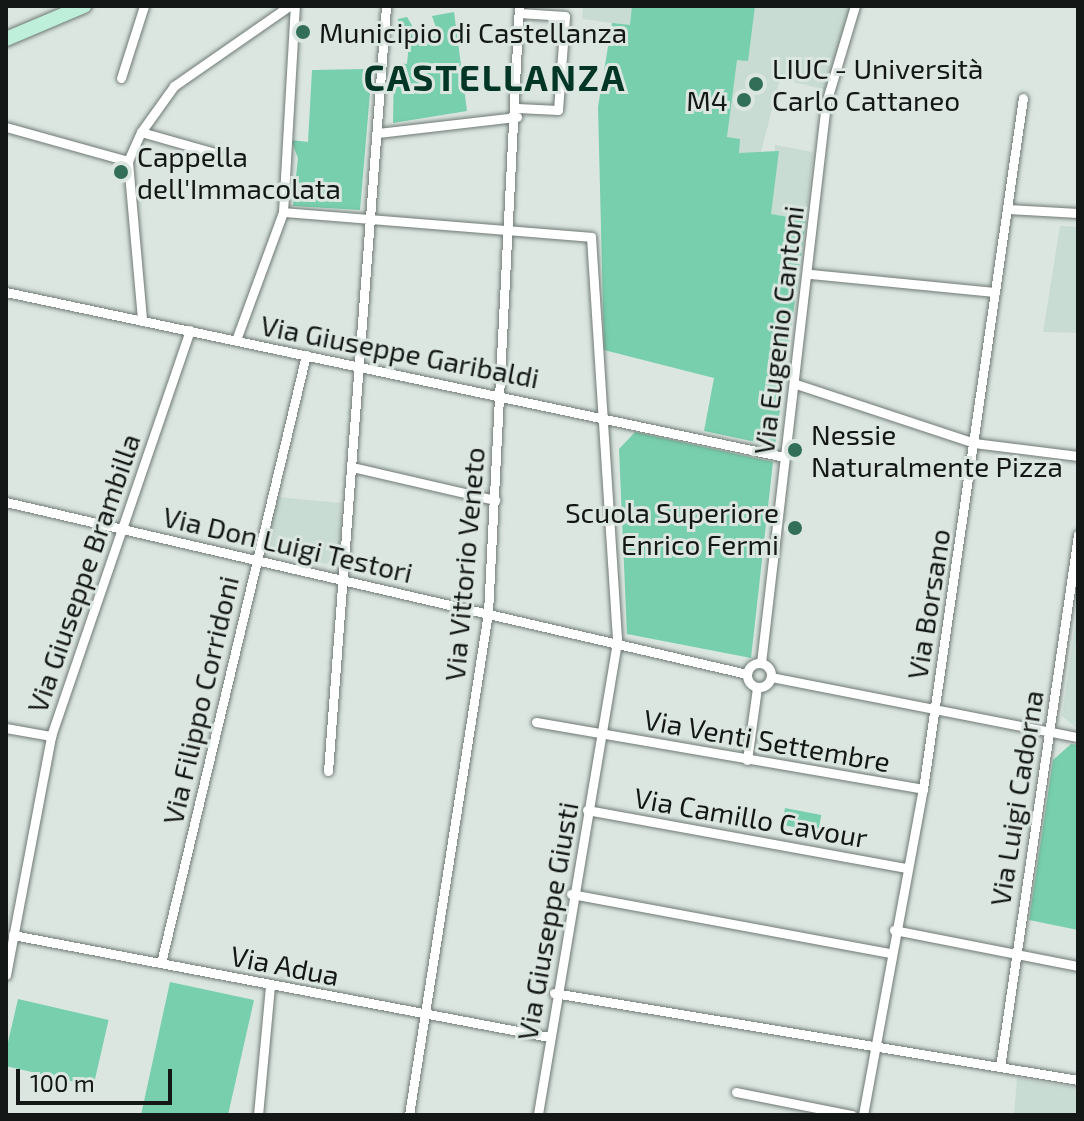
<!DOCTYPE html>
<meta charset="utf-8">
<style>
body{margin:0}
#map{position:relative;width:1084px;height:1121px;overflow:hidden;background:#dbe6e1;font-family:"Exo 2",sans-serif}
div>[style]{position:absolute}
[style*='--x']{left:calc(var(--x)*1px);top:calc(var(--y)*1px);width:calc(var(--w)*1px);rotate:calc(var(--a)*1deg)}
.built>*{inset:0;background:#c9dcd3}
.green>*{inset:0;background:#77cfad;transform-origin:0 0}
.roads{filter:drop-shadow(0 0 2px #6f7974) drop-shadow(0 0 2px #6f7974)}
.minor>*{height:9px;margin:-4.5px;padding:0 4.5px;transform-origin:4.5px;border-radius:4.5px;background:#fff}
.minor>.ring{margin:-4.5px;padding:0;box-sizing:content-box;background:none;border:9px solid #fff;border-radius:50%}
.primary>*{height:14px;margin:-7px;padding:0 7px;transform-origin:7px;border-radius:7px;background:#bdefdb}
.dots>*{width:22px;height:22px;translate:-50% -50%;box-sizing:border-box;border:4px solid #dbe6e1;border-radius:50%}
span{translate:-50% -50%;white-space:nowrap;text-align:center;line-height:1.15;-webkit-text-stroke:6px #dbe6e1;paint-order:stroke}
.poi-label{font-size:28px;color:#131715}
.left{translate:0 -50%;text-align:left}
.right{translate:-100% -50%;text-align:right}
.street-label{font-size:28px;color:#131715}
.district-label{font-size:36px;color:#013626;font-weight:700;letter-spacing:2px}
.frame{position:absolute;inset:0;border:8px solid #131715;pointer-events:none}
.scale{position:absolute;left:16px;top:1069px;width:156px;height:36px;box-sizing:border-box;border:4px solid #131715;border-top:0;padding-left:10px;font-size:24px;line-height:28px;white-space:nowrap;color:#131715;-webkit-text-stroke:6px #dbe6e1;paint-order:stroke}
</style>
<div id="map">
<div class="built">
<i style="clip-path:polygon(583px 6px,852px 6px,827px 90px,780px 79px,760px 156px,738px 153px,727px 137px,736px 59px,598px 107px,612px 23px,582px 19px)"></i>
<i style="clip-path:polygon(775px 145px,813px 152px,806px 220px,771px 214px)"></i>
<i style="clip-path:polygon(1060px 226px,1078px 227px,1078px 333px,1043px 332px)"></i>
<i style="clip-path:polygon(278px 497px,341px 503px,340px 552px,327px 564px,263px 550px)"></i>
<i style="clip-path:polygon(1078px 605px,1078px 729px,1062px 716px)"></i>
<i style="clip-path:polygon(1017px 1078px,1078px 1088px,1078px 1115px,1014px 1115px)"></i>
</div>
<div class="green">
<i style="clip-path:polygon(632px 6px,755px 6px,748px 61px,737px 60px,727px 137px,740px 139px,739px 153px,779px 151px,771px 214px,806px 220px,775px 446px,704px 431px,714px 378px,604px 350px,598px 107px,612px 23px,630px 25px)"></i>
<i style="clip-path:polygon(454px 12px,467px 111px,393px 123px,394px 63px,407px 64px,409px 43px,396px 42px,398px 19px,407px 17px,420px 39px,439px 36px,432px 16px)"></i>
<i style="clip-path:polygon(365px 69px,372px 69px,360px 210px,293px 206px,298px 158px,291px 140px,308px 142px,312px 70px)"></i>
<i style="clip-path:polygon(635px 432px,773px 462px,751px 658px,627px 634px,619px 449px)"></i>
<i style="clip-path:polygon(1071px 744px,1078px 745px,1078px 930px,1029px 920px,1053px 760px)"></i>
<i style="left:785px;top:808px;width:37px;height:17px;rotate:11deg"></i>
<i style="clip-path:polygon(170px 982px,254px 1000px,228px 1115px,141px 1115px)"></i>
<i style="left:18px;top:999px;width:93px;height:68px;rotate:13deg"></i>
</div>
<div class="roads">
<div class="minor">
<i style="--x:121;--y:78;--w:76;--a:-72.3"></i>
<i style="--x:517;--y:108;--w:41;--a:2.8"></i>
<i style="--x:558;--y:110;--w:94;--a:-85.7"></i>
<i style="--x:565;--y:16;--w:46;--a:-176.3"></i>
<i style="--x:6;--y:127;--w:127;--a:15.6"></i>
<i style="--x:141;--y:132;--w:80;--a:15.9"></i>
<i style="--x:378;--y:133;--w:140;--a:-6.6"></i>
<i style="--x:1008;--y:209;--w:70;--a:3.3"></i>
<i style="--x:283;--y:212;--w:309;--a:4.6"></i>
<i style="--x:591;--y:237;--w:406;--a:86.3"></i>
<i style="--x:617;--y:642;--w:480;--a:99.5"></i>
<i style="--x:810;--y:274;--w:186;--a:5.6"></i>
<i style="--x:6;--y:292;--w:795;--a:11.97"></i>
<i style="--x:142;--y:319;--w:159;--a:-95.1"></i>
<i style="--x:128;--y:161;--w:32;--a:-66"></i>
<i style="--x:141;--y:132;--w:57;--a:-54.3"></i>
<i style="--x:174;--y:86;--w:140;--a:-34.8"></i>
<i style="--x:236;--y:340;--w:136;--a:-69.8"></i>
<i style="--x:283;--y:212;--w:206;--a:-86.7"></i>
<i style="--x:796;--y:384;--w:188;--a:18.3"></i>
<i style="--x:974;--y:443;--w:105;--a:7.1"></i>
<i style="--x:356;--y:468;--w:143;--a:13"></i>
<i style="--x:6;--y:502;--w:761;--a:13.07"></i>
<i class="ring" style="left:747px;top:663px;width:15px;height:15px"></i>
<i style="--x:761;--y:663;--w:564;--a:-83.38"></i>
<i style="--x:826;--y:103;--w:101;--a:-73.4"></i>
<i style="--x:771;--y:677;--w:313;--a:11.1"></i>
<i style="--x:536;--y:722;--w:393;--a:9.8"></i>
<i style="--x:6;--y:728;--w:46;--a:10.1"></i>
<i style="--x:747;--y:760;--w:73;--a:-82.1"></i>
<i style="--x:328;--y:771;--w:767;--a:-85.66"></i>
<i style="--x:587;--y:810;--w:325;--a:10.3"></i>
<i style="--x:571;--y:894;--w:323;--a:10.5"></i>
<i style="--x:894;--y:930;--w:187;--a:11.1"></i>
<i style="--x:13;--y:935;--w:546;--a:10.77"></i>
<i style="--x:161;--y:963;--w:625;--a:-76.59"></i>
<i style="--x:6;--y:975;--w:243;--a:-79.3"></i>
<i style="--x:51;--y:736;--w:429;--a:-71.1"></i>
<i style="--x:554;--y:993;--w:531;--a:9.43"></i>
<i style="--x:1000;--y:1067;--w:538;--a:-81.66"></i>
<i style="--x:736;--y:1092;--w:118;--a:11.2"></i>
<i style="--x:258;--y:1115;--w:131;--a:-84.7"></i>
<i style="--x:409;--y:1115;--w:508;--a:-81.06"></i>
<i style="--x:488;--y:613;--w:608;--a:-87.08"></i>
<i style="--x:863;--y:1115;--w:331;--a:-79.6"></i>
<i style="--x:923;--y:789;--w:698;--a:-81.77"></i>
</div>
<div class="primary">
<i style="--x:6;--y:39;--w:85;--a:-22.9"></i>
</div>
</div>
<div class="dots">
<i style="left:303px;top:32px;background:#336e58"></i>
<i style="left:756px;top:84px;background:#336e58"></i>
<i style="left:744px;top:100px;background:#336e58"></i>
<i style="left:121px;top:172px;background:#336e58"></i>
<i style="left:795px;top:450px;background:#336e58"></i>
<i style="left:795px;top:528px;background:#336e58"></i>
</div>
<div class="poi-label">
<span class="left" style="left:319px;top:32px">Municipio di Castellanza</span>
<span class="left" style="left:772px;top:84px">LIUC - Università<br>Carlo Cattaneo</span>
<span class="right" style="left:728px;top:100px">M4</span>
<span class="left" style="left:137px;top:172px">Cappella<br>dell'Immacolata</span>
<span class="left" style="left:811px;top:450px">Nessie<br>Naturalmente Pizza</span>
<span class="right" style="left:779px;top:528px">Scuola Superiore<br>Enrico Fermi</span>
</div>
<div class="street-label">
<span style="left:778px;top:330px;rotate:-83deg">Via Eugenio Cantoni</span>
<span style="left:400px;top:351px;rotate:11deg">Via Giuseppe Garibaldi</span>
<span style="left:288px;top:544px;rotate:13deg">Via Don Luigi Testori</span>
<span style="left:464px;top:564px;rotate:-85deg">Via Vittorio Veneto</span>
<span style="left:83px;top:573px;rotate:-71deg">Via Giuseppe Brambilla</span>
<span style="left:928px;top:604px;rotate:-81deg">Via Borsano</span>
<span style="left:200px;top:700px;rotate:-77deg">Via Filippo Corridoni</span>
<span style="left:767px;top:740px;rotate:10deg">Via Venti Settembre</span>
<span style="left:1016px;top:798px;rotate:-81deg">Via Luigi Cadorna</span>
<span style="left:751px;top:817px;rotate:10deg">Via Camillo Cavour</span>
<span style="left:547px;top:921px;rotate:-80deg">Via Giuseppe Giusti</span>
<span style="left:285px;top:965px;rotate:11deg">Via Adua</span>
</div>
<div class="district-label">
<span style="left:495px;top:77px">CASTELLANZA</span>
</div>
<div class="frame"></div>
<div class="scale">100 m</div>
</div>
